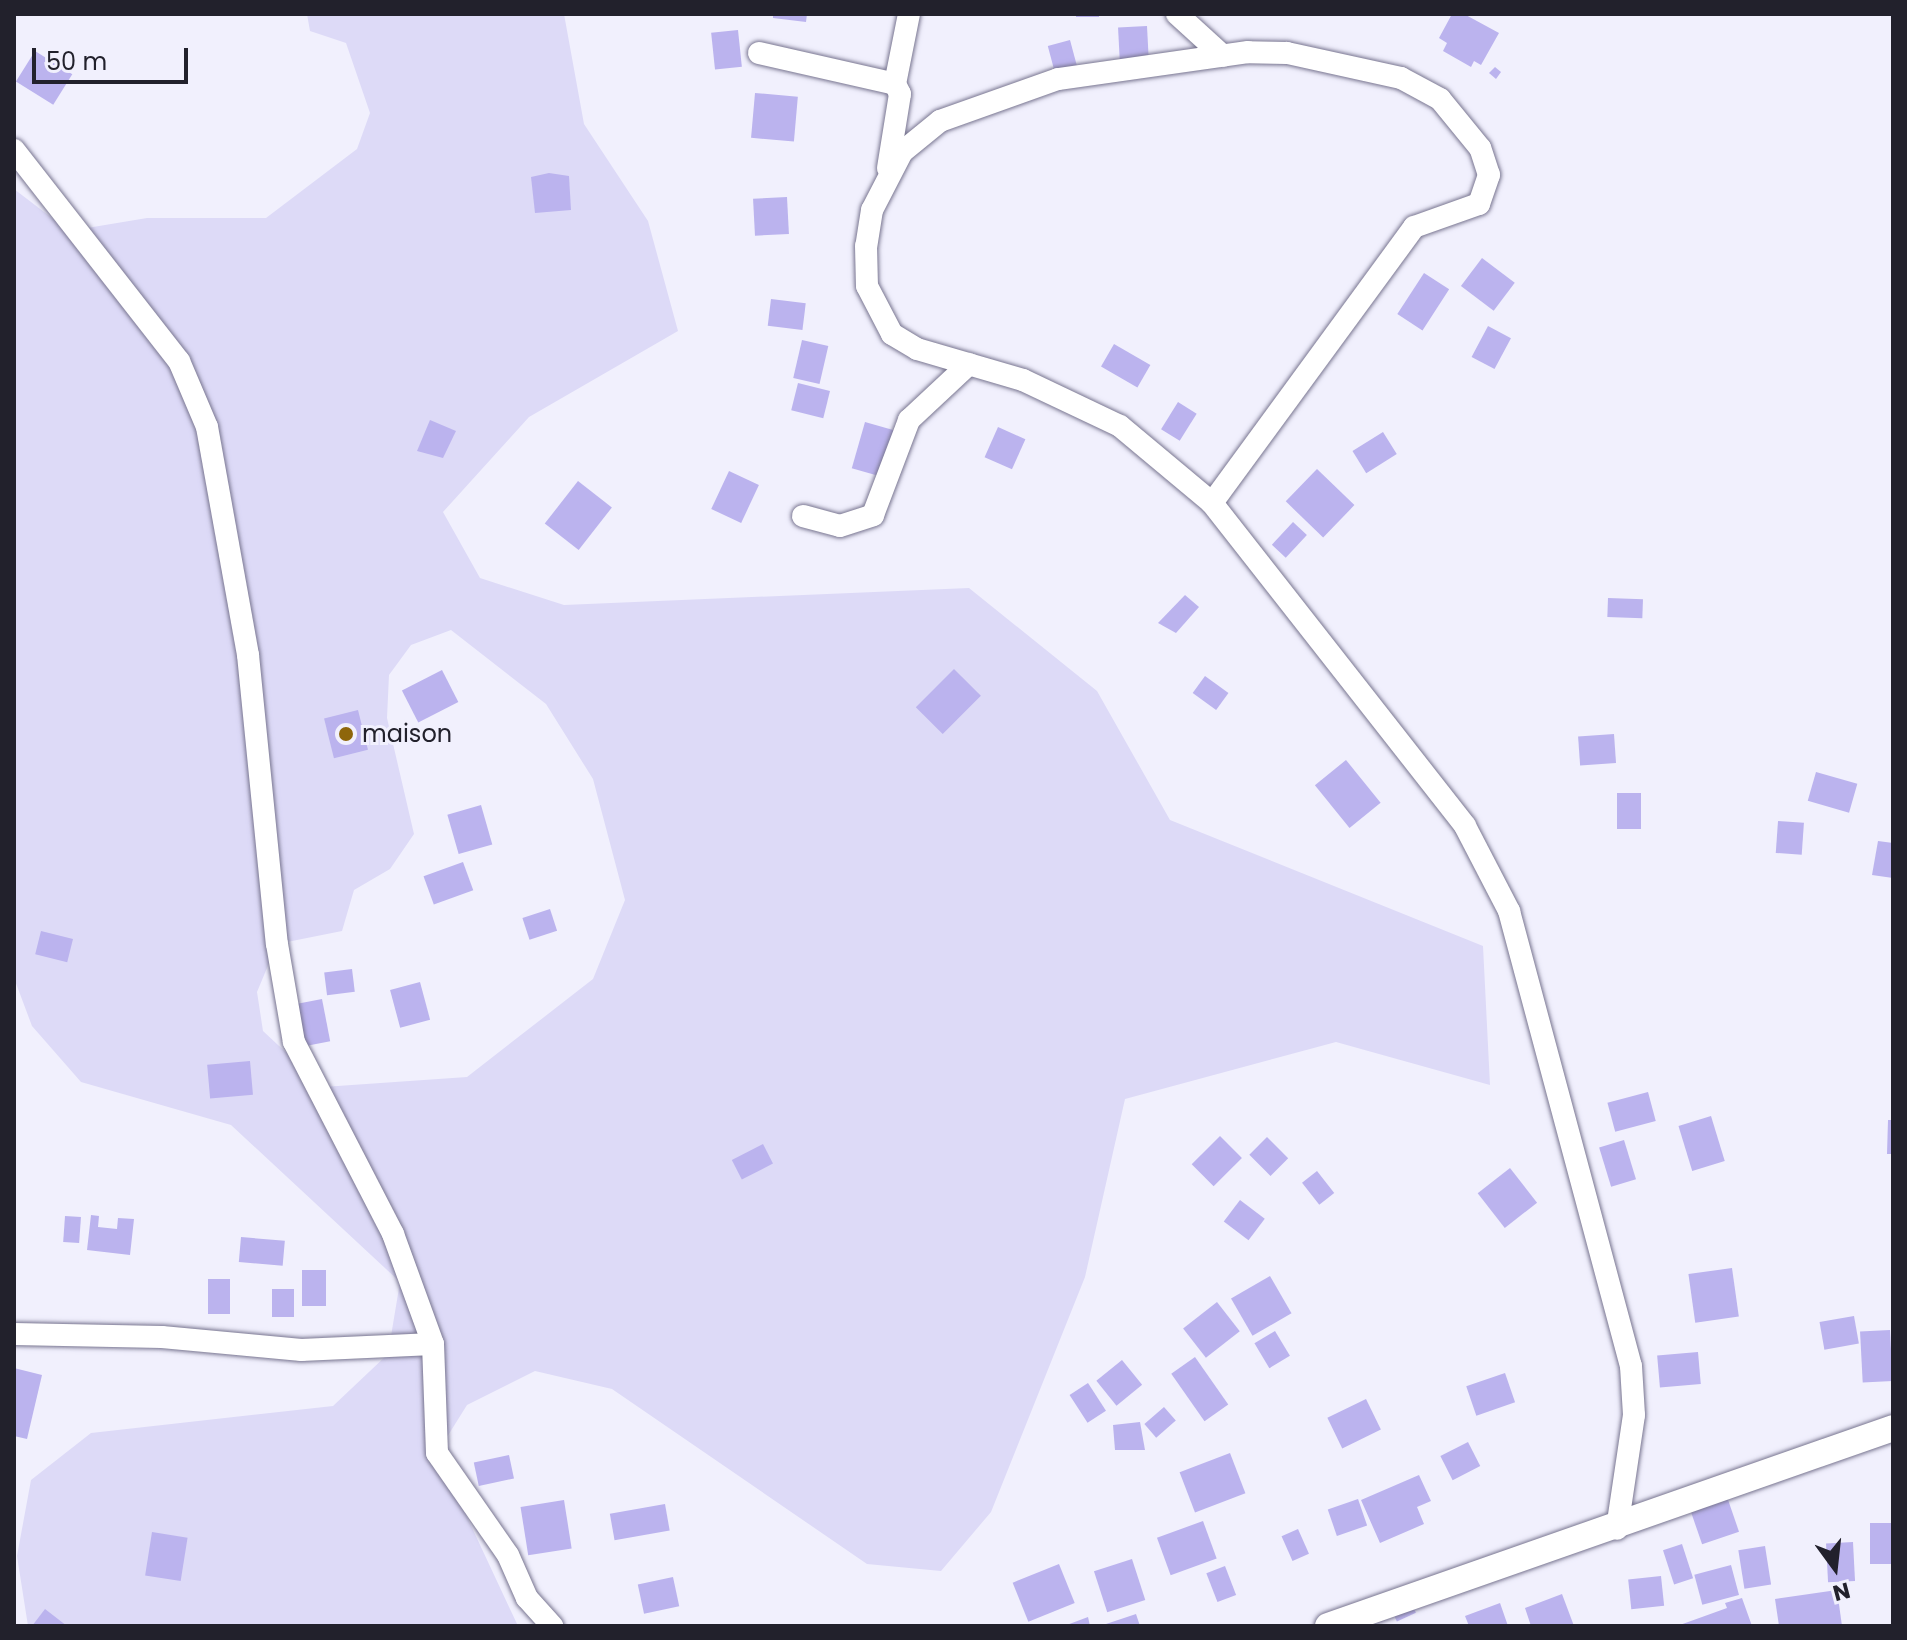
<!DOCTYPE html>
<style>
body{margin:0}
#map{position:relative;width:1907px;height:1640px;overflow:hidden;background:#f1f0fd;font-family:Poppins,sans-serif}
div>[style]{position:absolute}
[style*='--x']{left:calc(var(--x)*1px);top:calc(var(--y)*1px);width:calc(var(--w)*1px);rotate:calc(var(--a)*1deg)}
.green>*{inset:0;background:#dddaf7}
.building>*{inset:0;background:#bbb3ee;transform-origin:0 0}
.roads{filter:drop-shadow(0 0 2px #787590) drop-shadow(0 0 2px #787590)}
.minor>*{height:22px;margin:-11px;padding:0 11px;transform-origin:11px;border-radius:11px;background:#fff}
.tertiary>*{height:26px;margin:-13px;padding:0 13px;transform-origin:13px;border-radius:13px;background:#fff}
.dots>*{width:22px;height:22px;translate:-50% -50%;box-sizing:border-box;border:4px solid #f1f0fd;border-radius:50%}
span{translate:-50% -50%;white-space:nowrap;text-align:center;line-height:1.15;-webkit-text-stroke:6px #f1f0fd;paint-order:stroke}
.poi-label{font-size:24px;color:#22212c}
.left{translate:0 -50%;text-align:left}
.frame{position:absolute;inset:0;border:16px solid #22212c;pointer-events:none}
.north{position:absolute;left:1795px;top:1528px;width:80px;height:80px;-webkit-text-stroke:6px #f1f0fd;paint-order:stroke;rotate:165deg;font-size:22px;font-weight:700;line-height:32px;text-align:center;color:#22212c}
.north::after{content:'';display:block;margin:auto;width:28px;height:36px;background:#22212c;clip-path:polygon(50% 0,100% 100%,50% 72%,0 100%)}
.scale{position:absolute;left:32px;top:48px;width:156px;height:36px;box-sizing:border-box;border:4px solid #22212c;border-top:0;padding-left:10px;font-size:24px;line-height:28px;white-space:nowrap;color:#22212c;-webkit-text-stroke:6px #f1f0fd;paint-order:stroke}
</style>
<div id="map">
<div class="green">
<i style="clip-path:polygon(evenodd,307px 14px,564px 14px,584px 124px,648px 221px,678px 331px,529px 417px,443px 512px,480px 578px,564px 605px,969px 588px,1097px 691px,1170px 820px,1483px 946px,1490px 1085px,1336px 1042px,1125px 1099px,1085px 1277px,991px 1512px,941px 1571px,867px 1564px,612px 1389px,535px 1371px,467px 1405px,437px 1453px,518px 1626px,28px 1626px,17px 1556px,31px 1480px,91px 1433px,333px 1406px,388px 1354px,400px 1282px,231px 1125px,81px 1082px,32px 1026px,14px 978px,14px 189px,69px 231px,147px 218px,266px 218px,357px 149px,370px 113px,346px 43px,310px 31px,307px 14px,451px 630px,546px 704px,593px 779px,625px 900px,593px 979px,467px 1077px,323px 1087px,263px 1031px,257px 992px,277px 944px,342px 931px,354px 890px,390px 869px,414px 834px,387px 718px,389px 675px,411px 645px,451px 630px)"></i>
</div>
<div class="building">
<i style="clip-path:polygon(773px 14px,807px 14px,806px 22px,773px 18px)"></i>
<i style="left:1076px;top:14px;width:23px;height:3px"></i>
<i style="clip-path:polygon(1452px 14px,1464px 14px,1499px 33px,1481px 65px,1474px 61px,1471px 67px,1443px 51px,1447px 43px,1439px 38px)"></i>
<i style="left:1147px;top:26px;width:33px;height:29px;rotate:87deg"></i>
<i style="left:738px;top:30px;width:37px;height:27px;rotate:84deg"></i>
<i style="left:1070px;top:40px;width:30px;height:23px;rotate:75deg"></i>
<i style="left:35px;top:51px;width:44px;height:36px;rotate:32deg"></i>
<i style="clip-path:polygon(1495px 67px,1501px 72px,1496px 79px,1489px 73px)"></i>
<i style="left:755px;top:93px;width:43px;height:45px;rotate:5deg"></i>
<i style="clip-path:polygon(549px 173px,569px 176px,571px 210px,535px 213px,531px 177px)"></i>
<i style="left:787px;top:197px;width:37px;height:34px;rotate:87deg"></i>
<i style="left:1482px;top:258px;width:41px;height:35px;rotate:37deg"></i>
<i style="left:1424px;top:273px;width:30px;height:49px;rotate:33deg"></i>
<i style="left:771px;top:299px;width:35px;height:27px;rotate:7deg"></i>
<i style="left:1488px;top:326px;width:26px;height:35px;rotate:28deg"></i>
<i style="left:802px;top:340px;width:27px;height:39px;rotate:13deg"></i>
<i style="left:1114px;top:344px;width:42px;height:26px;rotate:30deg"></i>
<i style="left:798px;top:383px;width:33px;height:28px;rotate:14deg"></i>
<i style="left:1178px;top:402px;width:22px;height:32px;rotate:32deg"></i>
<i style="clip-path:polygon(430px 420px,456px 431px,443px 458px,417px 451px)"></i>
<i style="left:865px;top:422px;width:32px;height:48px;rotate:16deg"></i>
<i style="left:998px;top:427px;width:30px;height:33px;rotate:24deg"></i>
<i style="left:1383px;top:432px;width:26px;height:36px;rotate:58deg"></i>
<i style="left:1317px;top:469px;width:52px;height:45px;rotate:44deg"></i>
<i style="left:729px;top:471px;width:33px;height:42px;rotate:25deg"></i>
<i style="left:578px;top:481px;width:43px;height:54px;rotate:38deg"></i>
<i style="left:1293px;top:522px;width:19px;height:31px;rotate:43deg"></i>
<i style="clip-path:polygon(1185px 595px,1199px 607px,1176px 633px,1158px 623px)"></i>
<i style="left:1608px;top:598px;width:35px;height:19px;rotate:2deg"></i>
<i style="left:954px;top:669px;width:38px;height:54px;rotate:45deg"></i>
<i style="left:442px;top:670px;width:36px;height:45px;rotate:63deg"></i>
<i style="left:1205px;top:676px;width:29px;height:21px;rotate:36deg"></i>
<i style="left:358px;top:710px;width:41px;height:35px;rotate:76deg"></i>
<i style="left:1614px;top:734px;width:29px;height:36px;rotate:86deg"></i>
<i style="left:1346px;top:760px;width:55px;height:40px;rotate:51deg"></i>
<i style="left:1816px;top:772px;width:43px;height:30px;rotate:16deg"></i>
<i style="left:1641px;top:793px;width:36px;height:24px;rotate:90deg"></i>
<i style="left:481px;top:805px;width:41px;height:35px;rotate:74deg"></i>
<i style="left:1778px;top:821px;width:26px;height:32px;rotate:4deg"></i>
<i style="clip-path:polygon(1878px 841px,1893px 843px,1893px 878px,1872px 875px)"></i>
<i style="left:463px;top:862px;width:30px;height:42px;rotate:70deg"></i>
<i style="left:550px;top:909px;width:23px;height:29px;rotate:72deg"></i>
<i style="left:41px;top:931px;width:33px;height:24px;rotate:14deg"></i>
<i style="left:352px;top:969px;width:23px;height:28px;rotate:83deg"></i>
<i style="left:420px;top:982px;width:39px;height:31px;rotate:75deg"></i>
<i style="left:322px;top:999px;width:43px;height:25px;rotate:79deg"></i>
<i style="left:250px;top:1061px;width:34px;height:43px;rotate:85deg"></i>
<i style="left:1648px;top:1092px;width:30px;height:42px;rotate:75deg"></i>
<i style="left:1711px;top:1116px;width:47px;height:34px;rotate:73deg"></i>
<i style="clip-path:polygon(1888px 1120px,1893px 1120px,1893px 1154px,1887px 1154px)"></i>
<i style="left:1220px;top:1136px;width:31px;height:40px;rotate:45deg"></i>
<i style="left:1267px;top:1137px;width:30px;height:25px;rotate:45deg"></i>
<i style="left:1624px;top:1140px;width:41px;height:26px;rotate:73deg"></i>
<i style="left:763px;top:1144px;width:22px;height:35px;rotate:63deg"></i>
<i style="left:1510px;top:1168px;width:44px;height:41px;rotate:52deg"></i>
<i style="left:1317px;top:1171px;width:28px;height:19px;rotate:52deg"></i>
<i style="left:1240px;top:1200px;width:31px;height:27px;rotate:37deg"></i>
<i style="clip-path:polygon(91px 1215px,99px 1216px,98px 1227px,117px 1229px,118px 1218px,134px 1219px,130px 1255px,87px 1250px)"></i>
<i style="left:65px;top:1216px;width:16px;height:26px;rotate:4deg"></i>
<i style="left:241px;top:1237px;width:44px;height:25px;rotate:5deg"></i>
<i style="left:1732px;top:1268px;width:49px;height:44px;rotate:82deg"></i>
<i style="left:302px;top:1270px;width:24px;height:36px"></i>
<i style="left:1270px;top:1276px;width:43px;height:45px;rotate:60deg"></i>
<i style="left:208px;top:1279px;width:22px;height:35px"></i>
<i style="left:272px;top:1289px;width:22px;height:28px"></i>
<i style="left:1217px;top:1302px;width:37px;height:43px;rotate:52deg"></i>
<i style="left:1854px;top:1316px;width:28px;height:35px;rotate:80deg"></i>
<i style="left:1890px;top:1330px;width:51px;height:30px;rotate:87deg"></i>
<i style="left:1275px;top:1331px;width:29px;height:24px;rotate:59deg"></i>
<i style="left:1698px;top:1352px;width:32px;height:41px;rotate:85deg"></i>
<i style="left:1195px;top:1357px;width:58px;height:29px;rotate:55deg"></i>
<i style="left:1122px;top:1360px;width:32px;height:33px;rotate:51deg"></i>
<i style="clip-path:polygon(14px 1368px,42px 1375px,27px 1439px,14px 1436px)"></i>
<i style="left:1505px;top:1373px;width:31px;height:41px;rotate:71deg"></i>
<i style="left:1088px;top:1383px;width:33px;height:22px;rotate:57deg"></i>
<i style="left:1366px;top:1399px;width:34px;height:43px;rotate:64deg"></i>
<i style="left:1164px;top:1407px;width:18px;height:26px;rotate:49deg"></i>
<i style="clip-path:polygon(1140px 1422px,1145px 1450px,1115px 1450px,1113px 1425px)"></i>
<i style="left:1468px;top:1442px;width:27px;height:31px;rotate:63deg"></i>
<i style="left:1230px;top:1453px;width:43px;height:54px;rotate:69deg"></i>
<i style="left:509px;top:1455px;width:24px;height:36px;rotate:78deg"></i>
<i style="clip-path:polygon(1419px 1475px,1431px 1501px,1417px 1507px,1424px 1524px,1380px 1543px,1361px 1500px)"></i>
<i style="left:1725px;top:1491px;width:43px;height:39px;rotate:71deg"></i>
<i style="left:1358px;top:1499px;width:28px;height:32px;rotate:71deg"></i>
<i style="left:564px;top:1500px;width:49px;height:44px;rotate:81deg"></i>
<i style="left:665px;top:1504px;width:27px;height:56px;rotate:80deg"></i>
<i style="left:1203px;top:1521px;width:40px;height:49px;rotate:70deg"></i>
<i style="left:1870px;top:1523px;width:23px;height:41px"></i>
<i style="left:1298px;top:1529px;width:27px;height:18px;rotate:66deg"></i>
<i style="left:152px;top:1532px;width:36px;height:44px;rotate:9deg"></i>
<i style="left:1853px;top:1542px;width:39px;height:27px;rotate:87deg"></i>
<i style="left:1682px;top:1544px;width:36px;height:20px;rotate:72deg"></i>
<i style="left:1765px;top:1546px;width:39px;height:27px;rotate:81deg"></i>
<i style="left:1132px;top:1559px;width:43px;height:40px;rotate:72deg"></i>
<i style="left:1059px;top:1564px;width:42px;height:50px;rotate:68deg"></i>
<i style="left:1731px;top:1565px;width:31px;height:38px;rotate:75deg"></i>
<i style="left:1225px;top:1566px;width:31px;height:20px;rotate:69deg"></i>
<i style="left:1661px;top:1576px;width:30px;height:33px;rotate:84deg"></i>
<i style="left:673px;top:1577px;width:30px;height:36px;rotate:78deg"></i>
<i style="clip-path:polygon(1837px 1590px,1842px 1626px,1779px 1626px,1775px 1599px)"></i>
<i style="clip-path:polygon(1562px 1594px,1574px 1626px,1531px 1626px,1525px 1608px)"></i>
<i style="clip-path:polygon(1742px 1598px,1752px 1626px,1677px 1626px,1727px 1608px,1725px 1603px)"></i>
<i style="left:1410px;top:1600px;width:14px;height:21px;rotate:65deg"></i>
<i style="clip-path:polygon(1500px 1603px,1508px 1626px,1469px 1626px,1465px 1616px)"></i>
<i style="clip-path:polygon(45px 1609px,67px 1626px,32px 1626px)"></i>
<i style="clip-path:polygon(1136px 1614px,1140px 1626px,1103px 1626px,1103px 1625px)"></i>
<i style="clip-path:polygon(1088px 1617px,1090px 1626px,1064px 1626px)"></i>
</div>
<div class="roads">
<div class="minor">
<i style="--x:1177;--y:14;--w:62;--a:42.4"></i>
<i style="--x:759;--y:53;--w:139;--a:12.8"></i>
<i style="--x:895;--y:84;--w:11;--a:63"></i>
<i style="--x:900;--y:94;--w:75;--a:99.2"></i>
<i style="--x:895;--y:84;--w:71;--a:-78.7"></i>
<i style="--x:14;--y:150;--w:268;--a:52"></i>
<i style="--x:179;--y:361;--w:72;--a:67"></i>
<i style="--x:207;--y:427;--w:232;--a:79.8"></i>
<i style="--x:248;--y:655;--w:290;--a:84.3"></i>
<i style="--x:277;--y:944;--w:99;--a:80.2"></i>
<i style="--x:294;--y:1042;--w:216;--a:62.7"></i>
<i style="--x:393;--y:1234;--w:117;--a:70"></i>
<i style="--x:433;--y:1344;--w:109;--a:87.9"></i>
<i style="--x:437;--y:1453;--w:124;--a:55.2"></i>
<i style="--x:508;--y:1555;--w:47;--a:66.2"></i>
<i style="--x:527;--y:1598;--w:38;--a:48"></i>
<i style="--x:1212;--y:503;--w:342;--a:-53.8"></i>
<i style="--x:1414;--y:227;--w:69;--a:-19.5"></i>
<i style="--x:1479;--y:204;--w:31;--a:-71"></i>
<i style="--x:1489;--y:175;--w:28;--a:-108"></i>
<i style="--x:1480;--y:148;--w:63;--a:-129.2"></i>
<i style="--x:1440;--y:99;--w:44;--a:-151.7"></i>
<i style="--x:1401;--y:78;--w:117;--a:-167.6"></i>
<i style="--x:1287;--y:53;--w:39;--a:-179"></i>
<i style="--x:1248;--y:52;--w:192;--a:171.9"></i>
<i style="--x:1058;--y:79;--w:125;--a:160.4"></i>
<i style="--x:940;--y:121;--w:49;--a:140.8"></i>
<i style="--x:902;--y:152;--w:65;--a:117.3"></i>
<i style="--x:872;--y:210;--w:36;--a:99"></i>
<i style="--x:866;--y:246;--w:40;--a:88.6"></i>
<i style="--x:867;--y:286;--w:54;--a:62.5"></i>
<i style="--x:892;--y:334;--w:29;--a:31"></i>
<i style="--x:917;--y:349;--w:110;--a:16.3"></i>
<i style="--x:1023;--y:380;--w:107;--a:25.4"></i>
<i style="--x:1120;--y:426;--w:120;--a:39.9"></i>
<i style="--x:1212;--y:503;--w:410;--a:51.9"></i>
<i style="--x:1465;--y:826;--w:96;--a:62.6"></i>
<i style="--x:1509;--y:911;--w:471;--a:75"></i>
<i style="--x:1631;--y:1366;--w:49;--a:86.5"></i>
<i style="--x:1634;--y:1415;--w:115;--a:98.5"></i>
<i style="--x:803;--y:516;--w:38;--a:15"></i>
<i style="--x:840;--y:526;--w:35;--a:-18"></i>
<i style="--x:873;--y:515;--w:102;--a:-69.2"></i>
<i style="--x:909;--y:420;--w:82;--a:-43"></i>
<i style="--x:14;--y:1334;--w:148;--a:1.2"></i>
<i style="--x:162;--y:1337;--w:140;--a:5.3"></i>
<i style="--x:301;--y:1350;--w:132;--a:-2.6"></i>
</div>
<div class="tertiary">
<i style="--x:1328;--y:1626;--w:599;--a:-19.31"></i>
</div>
</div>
<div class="dots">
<i style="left:346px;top:734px;background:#8e660b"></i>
</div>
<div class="poi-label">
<span class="left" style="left:362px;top:734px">maison</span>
</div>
<div class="frame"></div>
<div class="north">N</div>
<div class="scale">50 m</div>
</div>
